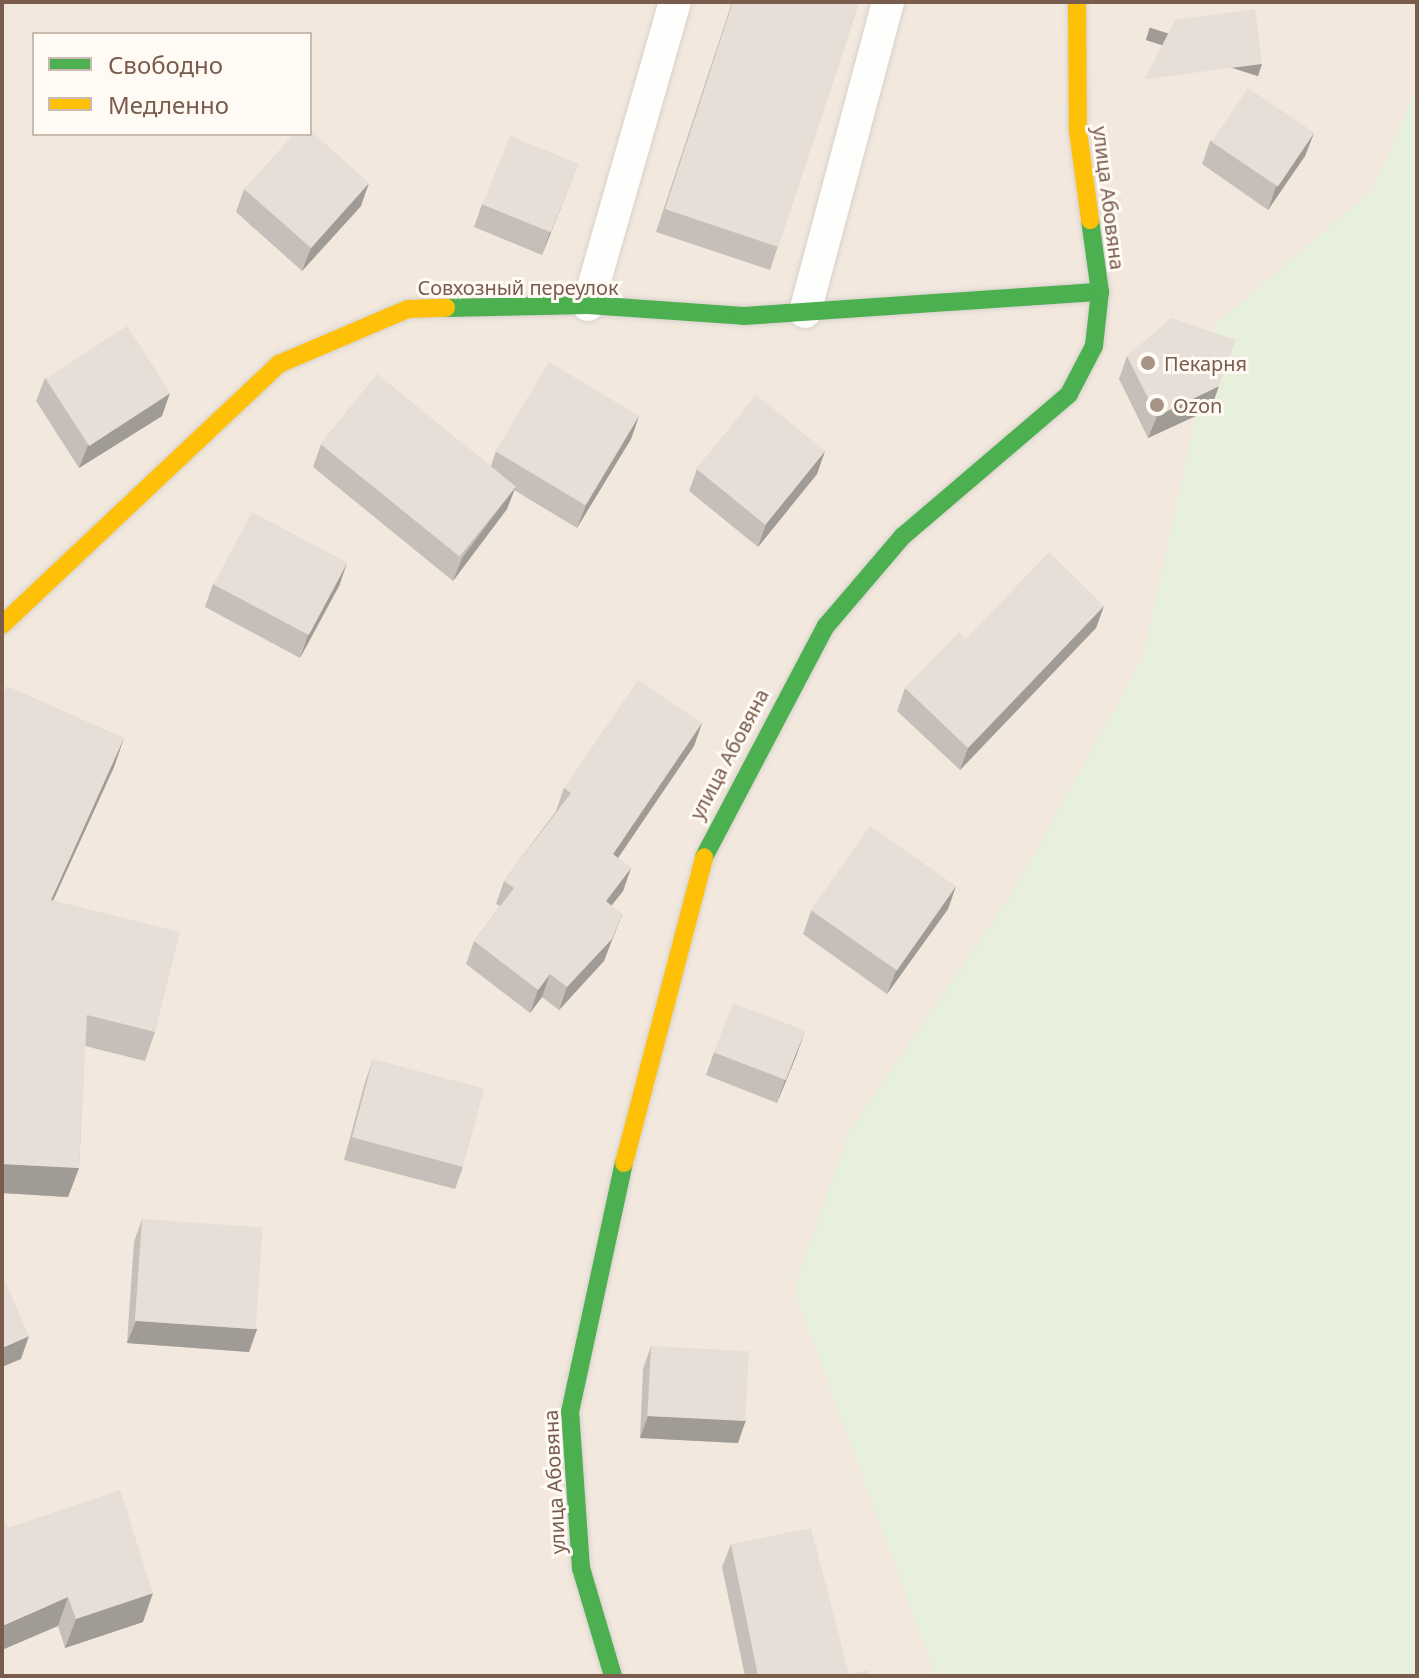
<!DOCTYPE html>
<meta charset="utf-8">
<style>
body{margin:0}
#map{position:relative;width:1419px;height:1678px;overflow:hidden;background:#f9f5f0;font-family:"Noto Sans",sans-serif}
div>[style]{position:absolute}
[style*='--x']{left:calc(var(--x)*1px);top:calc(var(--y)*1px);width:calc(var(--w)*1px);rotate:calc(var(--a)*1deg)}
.residential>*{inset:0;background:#f2e8de}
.green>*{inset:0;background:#e7f0db}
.roads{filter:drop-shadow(0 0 2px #d7d1cb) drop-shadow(0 0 2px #d7d1cb)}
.lane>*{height:32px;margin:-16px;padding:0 16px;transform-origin:16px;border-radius:16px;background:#fefefd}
.fast>*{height:18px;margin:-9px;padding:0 9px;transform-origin:9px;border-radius:9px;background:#4caf50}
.slow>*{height:18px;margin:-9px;padding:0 9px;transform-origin:9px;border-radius:9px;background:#ffc107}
.wall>*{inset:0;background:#c6bfb9}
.shaded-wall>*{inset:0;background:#a19b96;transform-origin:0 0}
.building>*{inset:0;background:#e6ded7;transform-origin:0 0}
.dots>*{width:22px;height:22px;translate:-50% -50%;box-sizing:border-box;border:4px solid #fffaf3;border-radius:50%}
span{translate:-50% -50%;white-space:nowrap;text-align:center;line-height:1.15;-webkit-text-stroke:6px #fffaf3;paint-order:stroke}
.street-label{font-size:20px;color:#7a5c4d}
.poi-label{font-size:20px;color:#7a5c4d}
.left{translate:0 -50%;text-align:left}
.frame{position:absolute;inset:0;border:4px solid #7a5c4d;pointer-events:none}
.legend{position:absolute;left:32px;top:32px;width:280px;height:104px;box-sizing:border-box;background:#fffaf3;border:2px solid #cabbb1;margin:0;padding:10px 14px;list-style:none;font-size:24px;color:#7a5c4d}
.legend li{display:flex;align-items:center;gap:16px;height:40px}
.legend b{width:40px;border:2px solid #cabbb1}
</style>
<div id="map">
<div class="residential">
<i style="clip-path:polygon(evenodd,2px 2px,1417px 2px,1417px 87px,1373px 190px,1216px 324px,1143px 658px,794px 1289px,936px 1676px,2px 1676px,2px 2px,34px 34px,310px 34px,310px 134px,34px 134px,34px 34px)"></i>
</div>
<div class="green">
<i style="clip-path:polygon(1417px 87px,1417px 1676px,936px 1676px,794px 1289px,850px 1130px,1013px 892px,1143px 658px,1216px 324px,1373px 190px)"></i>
</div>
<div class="roads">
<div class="lane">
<i style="--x:588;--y:305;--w:315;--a:-74"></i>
<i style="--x:805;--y:312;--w:321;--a:-75"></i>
</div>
<div class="fast">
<i style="--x:446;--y:308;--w:142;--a:-1.2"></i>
<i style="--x:588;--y:305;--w:156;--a:4"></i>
<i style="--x:744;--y:316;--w:357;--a:-3.9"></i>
<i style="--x:704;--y:857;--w:261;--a:-62.2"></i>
<i style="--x:826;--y:626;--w:118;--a:-49.5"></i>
<i style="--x:903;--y:536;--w:218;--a:-40.5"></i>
<i style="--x:1069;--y:394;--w:54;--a:-62.5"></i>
<i style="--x:1094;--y:346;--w:54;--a:-83.7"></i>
<i style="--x:1100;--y:292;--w:73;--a:-97.9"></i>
<i style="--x:613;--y:1676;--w:113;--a:-106.5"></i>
<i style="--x:581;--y:1568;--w:156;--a:-94"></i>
<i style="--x:570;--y:1412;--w:255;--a:-77.8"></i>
</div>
<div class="slow">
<i style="--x:1077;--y:2;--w:129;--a:89.6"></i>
<i style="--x:1078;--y:131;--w:90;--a:82.3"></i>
<i style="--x:2;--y:625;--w:381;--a:-43.3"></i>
<i style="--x:279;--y:364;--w:140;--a:-23.1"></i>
<i style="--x:408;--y:309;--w:38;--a:-2"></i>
<i style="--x:624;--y:1163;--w:316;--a:-75.3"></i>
</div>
</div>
<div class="wall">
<i style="clip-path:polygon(732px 2px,859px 2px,770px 270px,656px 232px)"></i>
<i style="clip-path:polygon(1314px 133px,1305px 156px,1268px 210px,1202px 164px,1210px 141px)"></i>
<i style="clip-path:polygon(578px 164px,542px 255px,474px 227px,482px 204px)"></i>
<i style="clip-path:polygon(244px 189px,361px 206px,302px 271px,236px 212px)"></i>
<i style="clip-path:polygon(1127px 356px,1211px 409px,1148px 438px,1119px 379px)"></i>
<i style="clip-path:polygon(45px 378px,162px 416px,79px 468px,36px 401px)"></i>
<i style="clip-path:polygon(639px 416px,631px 439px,577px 528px,514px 490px,507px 509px,453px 581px,313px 467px,321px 444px,491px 466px,496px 451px)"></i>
<i style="clip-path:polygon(825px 451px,817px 474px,758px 547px,689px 491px,697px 469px)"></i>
<i style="clip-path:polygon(347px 563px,339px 586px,300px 658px,205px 607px,213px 584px)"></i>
<i style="clip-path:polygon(1104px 606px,1096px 628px,960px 770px,897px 711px,905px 688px,966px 639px)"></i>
<i style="clip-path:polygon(2px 697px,124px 738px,114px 767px,53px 901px,155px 1032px,145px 1061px,85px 1046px,79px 1168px,68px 1197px,2px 1193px)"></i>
<i style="clip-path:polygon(702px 723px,694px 746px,618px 858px,631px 868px,623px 891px,611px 906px,622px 914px,604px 961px,559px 1010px,542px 997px,530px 1013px,466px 964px,474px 941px,500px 906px,496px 904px,504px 881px,556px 811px,564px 788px)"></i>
<i style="clip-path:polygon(956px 886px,948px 909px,887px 994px,803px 934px,811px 911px)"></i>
<i style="clip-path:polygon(714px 1052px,797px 1054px,777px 1103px,706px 1075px)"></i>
<i style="clip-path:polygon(373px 1059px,463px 1167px,455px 1189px,344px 1160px,365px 1082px)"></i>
<i style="clip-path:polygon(142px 1219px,257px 1329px,249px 1352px,127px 1343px,134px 1242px)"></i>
<i style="clip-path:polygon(651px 1346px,738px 1443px,640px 1438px,643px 1369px)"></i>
<i style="clip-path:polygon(8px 1528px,143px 1622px,65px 1648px,58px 1626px)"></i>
<i style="clip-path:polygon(731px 1544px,849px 1674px,870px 1676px,745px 1676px,722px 1567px)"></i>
</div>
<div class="shaded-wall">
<i style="left:1262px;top:64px;width:13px;height:118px;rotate:108deg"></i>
<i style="clip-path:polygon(1314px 133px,1305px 156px,1268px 210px,1276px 187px)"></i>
<i style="clip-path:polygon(578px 164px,569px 187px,542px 255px,550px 232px)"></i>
<i style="clip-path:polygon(369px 183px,361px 206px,302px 271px,311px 248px)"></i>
<i style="clip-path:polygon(1219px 386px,1211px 409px,1148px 438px,1157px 416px)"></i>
<i style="clip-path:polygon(170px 393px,162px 416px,79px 468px,88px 445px)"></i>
<i style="clip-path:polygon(639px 416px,631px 439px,577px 528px,586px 505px)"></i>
<i style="clip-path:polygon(825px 451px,817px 474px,758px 547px,766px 524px)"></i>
<i style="clip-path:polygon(516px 486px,507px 509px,453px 581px,462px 558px)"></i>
<i style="clip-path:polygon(347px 563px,339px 586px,300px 658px,308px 635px)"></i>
<i style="clip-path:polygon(1104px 606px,1096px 628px,960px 770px,968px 748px)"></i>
<i style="clip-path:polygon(702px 723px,694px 746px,605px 877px,613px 854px)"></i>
<i style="clip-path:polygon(124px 738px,114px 767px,40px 929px,51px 900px)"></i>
<i style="clip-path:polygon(631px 868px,623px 891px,597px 924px,606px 901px)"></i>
<i style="clip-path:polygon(956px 886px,948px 909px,887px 994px,896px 971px)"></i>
<i style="clip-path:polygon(622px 914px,604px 961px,559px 1010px,567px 987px)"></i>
<i style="clip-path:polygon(550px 974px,542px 997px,530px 1013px,538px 990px)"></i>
<i style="clip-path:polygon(805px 1031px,797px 1054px,777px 1103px,785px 1080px)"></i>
<i style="clip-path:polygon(2px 1164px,79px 1168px,68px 1197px,2px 1193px)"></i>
<i style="clip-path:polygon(136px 1321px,257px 1329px,249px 1352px,127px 1343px)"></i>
<i style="clip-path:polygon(29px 1336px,21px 1359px,2px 1367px,2px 1348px)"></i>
<i style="clip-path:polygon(648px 1416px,746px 1420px,738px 1443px,640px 1438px)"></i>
<i style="clip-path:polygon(153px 1593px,143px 1622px,65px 1648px,76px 1619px)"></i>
<i style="clip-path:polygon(68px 1597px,58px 1626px,2px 1650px,2px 1626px)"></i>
</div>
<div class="building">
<i style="clip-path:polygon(733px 2px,859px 2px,778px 247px,665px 209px)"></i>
<i style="clip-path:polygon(1255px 9px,1262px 64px,1145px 79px,1175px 20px)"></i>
<i style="left:1248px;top:88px;width:80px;height:65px;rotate:34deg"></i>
<i style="clip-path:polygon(310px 130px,369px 183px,311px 248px,244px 189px,294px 134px,310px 134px)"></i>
<i style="left:510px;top:136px;width:74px;height:74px;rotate:22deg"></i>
<i style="clip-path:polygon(1171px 318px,1236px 340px,1219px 386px,1157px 416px,1127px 356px)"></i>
<i style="left:127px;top:326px;width:80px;height:97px;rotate:57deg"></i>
<i style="left:549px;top:362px;width:105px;height:104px;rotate:31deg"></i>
<i style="left:377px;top:374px;width:179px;height:90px;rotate:39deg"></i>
<i style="left:756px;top:395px;width:89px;height:95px;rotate:39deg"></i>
<i style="left:252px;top:512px;width:108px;height:82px;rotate:28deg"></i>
<i style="clip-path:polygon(1049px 552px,1104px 606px,968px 748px,905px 688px,959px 632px,966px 639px)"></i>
<i style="clip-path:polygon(638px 680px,702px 723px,613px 854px,631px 868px,606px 901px,622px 914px,612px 939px,567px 987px,550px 974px,538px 990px,474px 941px,514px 888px,504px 881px,571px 793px,564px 788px)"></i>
<i style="clip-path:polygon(7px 686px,124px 738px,51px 900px,180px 932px,155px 1032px,87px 1015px,79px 1168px,2px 1164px,2px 697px)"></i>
<i style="left:870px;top:826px;width:105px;height:103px;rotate:35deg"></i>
<i style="left:733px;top:1003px;width:77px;height:53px;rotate:21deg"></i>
<i style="left:373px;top:1059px;width:115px;height:81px;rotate:15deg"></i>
<i style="left:142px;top:1219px;width:121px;height:102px;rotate:4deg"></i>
<i style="clip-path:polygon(2px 1274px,29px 1336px,2px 1348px)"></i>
<i style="left:651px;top:1346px;width:98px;height:70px;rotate:3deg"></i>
<i style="clip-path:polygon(120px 1490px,153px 1593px,76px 1619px,68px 1597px,2px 1626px,2px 1515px,8px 1528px)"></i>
<i style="clip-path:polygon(811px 1528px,849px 1674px,869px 1670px,870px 1676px,758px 1676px,731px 1544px)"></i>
</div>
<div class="dots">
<i style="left:1148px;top:363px;background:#a69286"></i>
<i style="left:1157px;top:405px;background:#a69286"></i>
</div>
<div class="street-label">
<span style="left:1109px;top:198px;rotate:83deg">улица Абовяна</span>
<span style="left:518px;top:287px">Совхозный переулок</span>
<span style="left:729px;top:754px;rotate:-62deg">улица Абовяна</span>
<span style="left:554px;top:1482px;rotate:-93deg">улица Абовяна</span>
</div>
<div class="poi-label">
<span class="left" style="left:1164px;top:363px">Пекарня</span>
<span class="left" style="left:1173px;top:405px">Ozon</span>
</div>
<div class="frame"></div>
<ul class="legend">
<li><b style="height:10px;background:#4caf50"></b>Свободно</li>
<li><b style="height:10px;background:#ffc107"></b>Медленно</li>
</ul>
</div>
